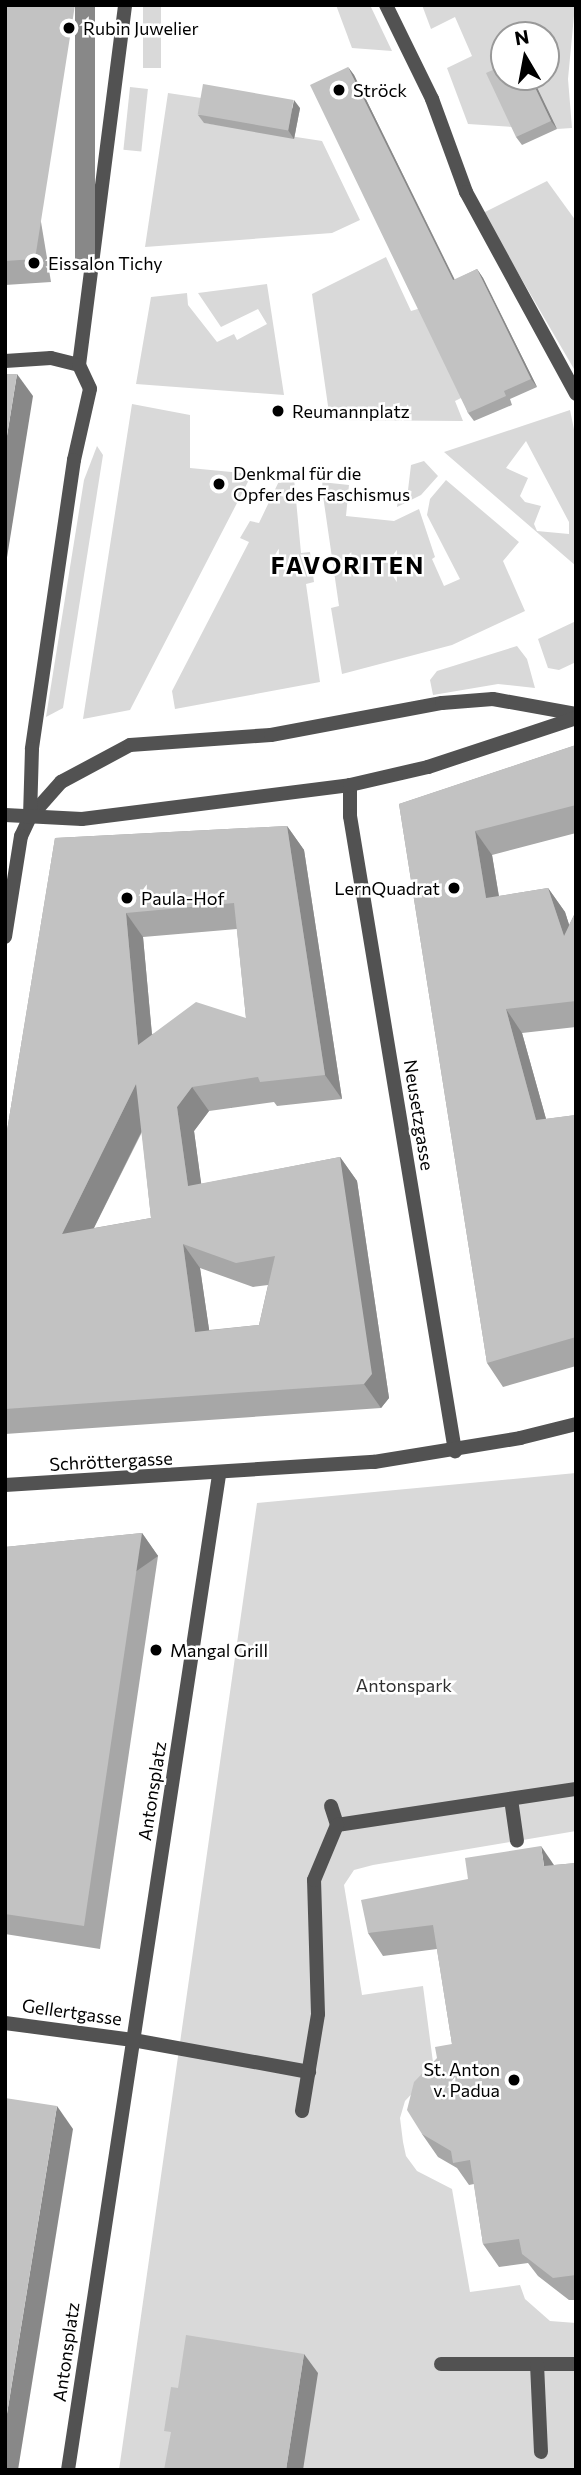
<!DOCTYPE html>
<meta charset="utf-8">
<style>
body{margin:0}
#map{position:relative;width:581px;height:2475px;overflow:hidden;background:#fff;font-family:Commissioner,sans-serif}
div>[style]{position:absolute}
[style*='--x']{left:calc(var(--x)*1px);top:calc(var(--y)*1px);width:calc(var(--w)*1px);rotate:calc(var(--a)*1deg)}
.green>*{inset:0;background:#d9d9d9;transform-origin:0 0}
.service>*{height:14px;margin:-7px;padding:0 7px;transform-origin:7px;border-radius:7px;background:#525252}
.pedestrian>*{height:14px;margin:-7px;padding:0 7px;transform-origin:7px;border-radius:7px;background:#525252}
.minor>*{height:14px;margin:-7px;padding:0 7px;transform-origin:7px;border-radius:7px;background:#525252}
.tertiary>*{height:14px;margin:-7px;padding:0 7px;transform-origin:7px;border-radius:7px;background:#525252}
.wall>*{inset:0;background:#a7a7a7}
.shaded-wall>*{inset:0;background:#888;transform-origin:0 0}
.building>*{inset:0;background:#c2c2c2;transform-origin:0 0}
.dots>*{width:19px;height:19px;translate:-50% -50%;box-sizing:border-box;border:4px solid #fff;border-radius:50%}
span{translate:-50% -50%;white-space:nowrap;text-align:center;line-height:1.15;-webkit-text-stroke:5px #fff;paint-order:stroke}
.poi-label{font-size:18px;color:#000}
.left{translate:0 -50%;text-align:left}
.right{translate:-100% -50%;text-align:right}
.street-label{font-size:18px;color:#000}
.park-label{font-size:18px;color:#303030}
.district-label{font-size:24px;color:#000;font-weight:700;letter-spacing:2px}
.frame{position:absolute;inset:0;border:7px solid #000;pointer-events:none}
.north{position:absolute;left:490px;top:21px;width:70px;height:70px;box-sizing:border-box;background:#fff;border:2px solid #999;border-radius:50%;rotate:350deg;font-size:19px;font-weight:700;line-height:28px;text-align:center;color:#000}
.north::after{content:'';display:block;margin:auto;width:24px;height:32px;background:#000;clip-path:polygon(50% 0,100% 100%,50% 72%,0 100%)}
</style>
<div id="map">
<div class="green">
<i style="left:143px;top:5px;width:18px;height:63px"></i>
<i style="clip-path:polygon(336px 5px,370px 5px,392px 51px,352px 48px)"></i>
<i style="clip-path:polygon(422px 5px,575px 5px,568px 79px,572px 128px,557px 129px,532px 77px,546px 77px,546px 35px,504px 35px,504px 76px,493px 81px,513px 127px,468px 124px,447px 68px,472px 56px,455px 17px,431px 29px)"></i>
<i style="left:130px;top:87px;width:18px;height:63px;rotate:6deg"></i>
<i style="clip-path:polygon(168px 93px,208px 99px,205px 123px,322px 141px,360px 220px,332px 233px,145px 247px)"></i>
<i style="clip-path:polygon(547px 181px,576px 221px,574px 369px,483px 213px)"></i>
<i style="clip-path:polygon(386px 257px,411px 311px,421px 308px,463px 397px,455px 401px,463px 421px,330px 420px,312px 294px)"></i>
<i style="clip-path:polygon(267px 284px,284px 395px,136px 384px,151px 297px,187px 293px,188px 305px,217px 342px,234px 334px,237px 340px,267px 324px,258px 309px,221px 327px,198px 293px)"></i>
<i style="clip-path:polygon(132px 404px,190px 415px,190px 468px,252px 474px,130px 710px,83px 719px)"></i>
<i style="clip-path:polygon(evenodd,570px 410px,576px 439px,576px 566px,444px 452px,570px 410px,526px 441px,569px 522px,569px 534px,537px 531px,534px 524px,541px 506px,525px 502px,520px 496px,528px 478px,506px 468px,526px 441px)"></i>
<i style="clip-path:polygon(97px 446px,103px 455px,63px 708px,46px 717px,84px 480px)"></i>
<i style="clip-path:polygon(424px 461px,438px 476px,421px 495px,397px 507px,399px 491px,408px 490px,411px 465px)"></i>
<i style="clip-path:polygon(281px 477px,294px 478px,301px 553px,310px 552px,314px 582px,306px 584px,320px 682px,175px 709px,172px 691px,249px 542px,240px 538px,250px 521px,259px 523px)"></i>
<i style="clip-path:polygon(446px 480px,519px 542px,503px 561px,525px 611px,452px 645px,342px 674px,331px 608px,339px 606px,321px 482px,349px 485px,346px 516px,394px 521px,419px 509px,435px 557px,432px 559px,444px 586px,460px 579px,427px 515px,430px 499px)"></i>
<i style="clip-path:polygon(576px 621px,576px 662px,559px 670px,548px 668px,538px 639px)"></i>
<i style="clip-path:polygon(517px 646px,527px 659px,535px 688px,498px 684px,433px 695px,430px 680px,437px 671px)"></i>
<i style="clip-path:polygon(576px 1473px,576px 1831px,373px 1865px,354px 1870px,344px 1885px,362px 1995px,423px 1986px,434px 2070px,405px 2101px,400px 2118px,403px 2142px,406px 2156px,417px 2171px,452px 2189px,470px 2292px,520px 2285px,525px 2299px,550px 2321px,576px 2323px,576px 2470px,119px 2470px,257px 1503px)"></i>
</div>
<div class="service">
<i style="--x:30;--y:817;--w:47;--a:-48.5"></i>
<i style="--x:61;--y:782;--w:78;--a:-28.2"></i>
<i style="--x:130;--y:745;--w:141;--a:-4.1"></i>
<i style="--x:271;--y:735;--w:174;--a:-10.6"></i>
<i style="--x:442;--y:703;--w:51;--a:-4.5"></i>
<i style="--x:493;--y:699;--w:84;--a:10.2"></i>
</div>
<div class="pedestrian">
<i style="--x:386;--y:5;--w:105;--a:63.9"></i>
<i style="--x:432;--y:99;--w:99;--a:69.9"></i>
<i style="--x:466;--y:192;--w:230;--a:61.4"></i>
<i style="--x:79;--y:365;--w:363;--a:-82.7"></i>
<i style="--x:511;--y:1799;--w:42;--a:81.9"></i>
<i style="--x:331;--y:1806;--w:20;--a:72"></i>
<i style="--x:337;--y:1825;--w:242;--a:-8.6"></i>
<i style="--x:133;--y:2040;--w:179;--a:10.3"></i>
<i style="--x:302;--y:2111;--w:98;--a:-80.6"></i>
<i style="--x:318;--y:2014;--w:134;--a:-91.7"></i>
<i style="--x:314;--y:1880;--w:60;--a:-67.3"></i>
<i style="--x:441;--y:2364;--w:135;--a:0"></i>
<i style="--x:537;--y:2364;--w:88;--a:87.4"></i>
</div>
<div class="minor">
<i style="--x:5;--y:361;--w:46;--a:-3.7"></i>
<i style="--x:51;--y:358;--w:29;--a:14"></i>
<i style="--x:79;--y:365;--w:26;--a:65"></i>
<i style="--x:90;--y:389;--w:73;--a:102.7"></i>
<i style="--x:74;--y:460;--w:292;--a:98.3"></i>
<i style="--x:32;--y:749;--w:68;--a:91.7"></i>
<i style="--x:30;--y:817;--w:21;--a:115"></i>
<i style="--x:21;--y:836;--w:102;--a:99"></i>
<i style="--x:350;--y:785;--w:31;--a:90"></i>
<i style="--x:350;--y:816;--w:644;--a:80.61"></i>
<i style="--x:5;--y:1485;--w:370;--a:-3.6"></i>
<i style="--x:374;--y:1462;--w:148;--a:-9.3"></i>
<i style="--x:520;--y:1438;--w:58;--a:-14"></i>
<i style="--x:5;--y:2023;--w:129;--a:7.6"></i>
<i style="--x:68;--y:2470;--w:1006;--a:-81.37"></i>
</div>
<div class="tertiary">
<i style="--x:5;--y:815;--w:77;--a:3"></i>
<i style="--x:82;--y:819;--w:270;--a:-7.2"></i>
<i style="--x:350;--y:785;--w:80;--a:-13"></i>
<i style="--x:428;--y:767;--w:156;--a:-18.3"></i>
</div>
<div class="wall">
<i style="clip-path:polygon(5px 5px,51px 282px,5px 285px)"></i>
<i style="clip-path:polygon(348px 67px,354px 75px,455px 280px,477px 269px,483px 278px,537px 387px,510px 399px,512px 405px,474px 421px,468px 413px)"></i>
<i style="clip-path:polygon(532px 77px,557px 129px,522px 145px,516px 137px)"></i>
<i style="clip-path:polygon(300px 108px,294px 139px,204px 123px,198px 115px)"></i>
<i style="clip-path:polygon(576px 745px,576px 833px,492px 855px,499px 896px,548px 888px,565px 912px,569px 925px,576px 911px,576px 1027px,522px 1033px,546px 1119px,576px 1115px,576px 1366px,503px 1387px,487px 1363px,399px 804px)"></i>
<i style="clip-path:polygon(evenodd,287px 826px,304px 850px,342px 1099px,277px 1106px,274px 1102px,209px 1111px,194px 1131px,201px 1184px,340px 1157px,357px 1181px,389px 1398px,381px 1408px,5px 1434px,5px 1143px,55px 838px,287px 826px,237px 929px,246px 1018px,152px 1034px,143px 937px,237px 929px,287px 826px,142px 1132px,151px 1218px,94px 1228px,142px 1132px,287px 826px,200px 1268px,253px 1287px,268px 1285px,259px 1325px,209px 1330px,200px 1268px)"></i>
<i style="clip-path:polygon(142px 1533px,158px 1556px,100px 1949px,5px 1934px,5px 1547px)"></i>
<i style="clip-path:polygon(576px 1863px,576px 2300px,569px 2300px,538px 2276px,528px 2263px,499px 2267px,483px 2244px,474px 2184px,469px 2185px,457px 2168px,438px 2157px,422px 2134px,452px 2044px,437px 1949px,383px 1956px,368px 1933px,554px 1865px)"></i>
</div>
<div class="shaded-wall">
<i style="left:75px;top:5px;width:20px;height:257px"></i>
<i style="clip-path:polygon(348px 67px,354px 75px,459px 289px,453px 280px)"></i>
<i style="clip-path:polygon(530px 77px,532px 77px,557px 129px,551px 121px)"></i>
<i style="clip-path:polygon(294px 100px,300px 108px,294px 139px,288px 130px)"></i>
<i style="clip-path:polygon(477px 269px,483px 278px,537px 387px,531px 379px)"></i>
<i style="clip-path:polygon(17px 374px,33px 396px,5px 570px,5px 448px)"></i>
<i style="clip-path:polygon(287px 826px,304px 850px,342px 1099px,325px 1075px)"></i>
<i style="clip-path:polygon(475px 831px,492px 855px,503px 922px,486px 898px)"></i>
<i style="clip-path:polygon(548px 888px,565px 912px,576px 946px,564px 936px)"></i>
<i style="clip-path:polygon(126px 913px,143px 937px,155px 1069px,138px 1045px)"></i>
<i style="clip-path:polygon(506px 1009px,522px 1033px,553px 1144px,536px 1120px)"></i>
<i style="clip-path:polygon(136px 1084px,153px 1108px,79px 1258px,62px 1234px)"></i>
<i style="clip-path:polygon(192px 1087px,209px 1111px,194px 1131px,205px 1211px,188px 1186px,177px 1107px)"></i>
<i style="clip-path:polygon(340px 1157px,357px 1181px,389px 1398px,381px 1408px,364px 1384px)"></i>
<i style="clip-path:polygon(183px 1244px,200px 1268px,213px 1356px,195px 1332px)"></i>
<i style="left:142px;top:1533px;width:28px;height:397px;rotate:55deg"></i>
<i style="clip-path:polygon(541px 1846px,556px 1868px,544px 1866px)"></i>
<i style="clip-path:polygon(57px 2106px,73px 2129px,18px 2470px,5px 2470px,5px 2426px)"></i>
<i style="clip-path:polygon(304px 2354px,318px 2373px,303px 2470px,286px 2470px)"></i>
</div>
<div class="building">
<i style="clip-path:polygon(5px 5px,75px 5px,35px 259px,5px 261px)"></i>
<i style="clip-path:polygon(504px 65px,504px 77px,530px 77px,551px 121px,516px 137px,486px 73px)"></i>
<i style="clip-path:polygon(348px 67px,453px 280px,477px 269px,531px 379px,504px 391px,506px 396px,468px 413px,310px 85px)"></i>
<i style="left:203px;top:84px;width:92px;height:31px;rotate:10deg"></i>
<i style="clip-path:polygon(5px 374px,17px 374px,5px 448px)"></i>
<i style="clip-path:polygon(576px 745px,576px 805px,475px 831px,486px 898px,548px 888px,564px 936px,576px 911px,576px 1001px,506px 1009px,536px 1120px,576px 1115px,576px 1337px,487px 1363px,399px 804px)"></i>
<i style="clip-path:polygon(evenodd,287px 826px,325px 1075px,260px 1082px,258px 1077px,192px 1087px,177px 1107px,188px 1186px,340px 1157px,372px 1374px,364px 1384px,5px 1409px,5px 1143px,55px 838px,287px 826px,234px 903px,246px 1018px,196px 1002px,138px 1045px,126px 913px,234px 903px,287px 826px,136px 1084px,151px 1218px,62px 1234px,136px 1084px,287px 826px,183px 1244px,236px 1263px,275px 1256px,259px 1325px,195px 1332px,183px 1244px)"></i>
<i style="clip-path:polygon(142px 1533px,84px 1926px,5px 1914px,5px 1547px)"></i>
<i style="clip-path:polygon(541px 1846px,544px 1866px,576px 1863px,576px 2275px,553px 2278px,522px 2254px,519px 2239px,483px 2244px,470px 2160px,453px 2163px,451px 2151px,422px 2134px,407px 2110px,414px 2082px,437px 2058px,435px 2047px,452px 2044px,433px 1925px,368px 1933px,361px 1900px,468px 1879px,465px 1858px)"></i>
<i style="clip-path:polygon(5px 2098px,57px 2106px,5px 2426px)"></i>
<i style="clip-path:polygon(186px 2335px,304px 2354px,286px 2470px,164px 2470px,171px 2432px,164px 2431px,171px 2387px,178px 2388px)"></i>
</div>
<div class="dots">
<i style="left:69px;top:28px;background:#000"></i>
<i style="left:339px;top:90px;background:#000"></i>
<i style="left:34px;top:263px;background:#000"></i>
<i style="left:278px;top:411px;background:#000"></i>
<i style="left:219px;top:484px;background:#000"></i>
<i style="left:454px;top:888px;background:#000"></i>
<i style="left:127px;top:898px;background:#000"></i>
<i style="left:156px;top:1650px;background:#000"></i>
<i style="left:514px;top:2080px;background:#000"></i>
</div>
<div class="poi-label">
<span class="left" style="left:83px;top:28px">Rubin Juwelier</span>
<span class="left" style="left:353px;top:90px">Ströck</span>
<span class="left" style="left:48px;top:263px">Eissalon Tichy</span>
<span class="left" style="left:292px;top:411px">Reumannplatz</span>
<span class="left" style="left:233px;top:484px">Denkmal für die<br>Opfer des Faschismus</span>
<span class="right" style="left:440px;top:888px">LernQuadrat</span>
<span class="left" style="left:141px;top:898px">Paula-Hof</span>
<span class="left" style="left:170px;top:1650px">Mangal Grill</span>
<span class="right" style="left:500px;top:2080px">St. Anton<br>v. Padua</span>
</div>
<div class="street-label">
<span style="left:419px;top:1115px;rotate:81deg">Neusetzgasse</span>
<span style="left:111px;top:1461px;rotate:-3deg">Schröttergasse</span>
<span style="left:152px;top:1791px;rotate:-81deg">Antonsplatz</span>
<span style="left:72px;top:2012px;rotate:8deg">Gellertgasse</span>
<span style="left:66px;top:2352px;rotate:-82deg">Antonsplatz</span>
</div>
<div class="park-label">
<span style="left:404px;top:1685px">Antonspark</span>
</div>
<div class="district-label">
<span style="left:348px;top:565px">FAVORITEN</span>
</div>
<div class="frame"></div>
<div class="north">N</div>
</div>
